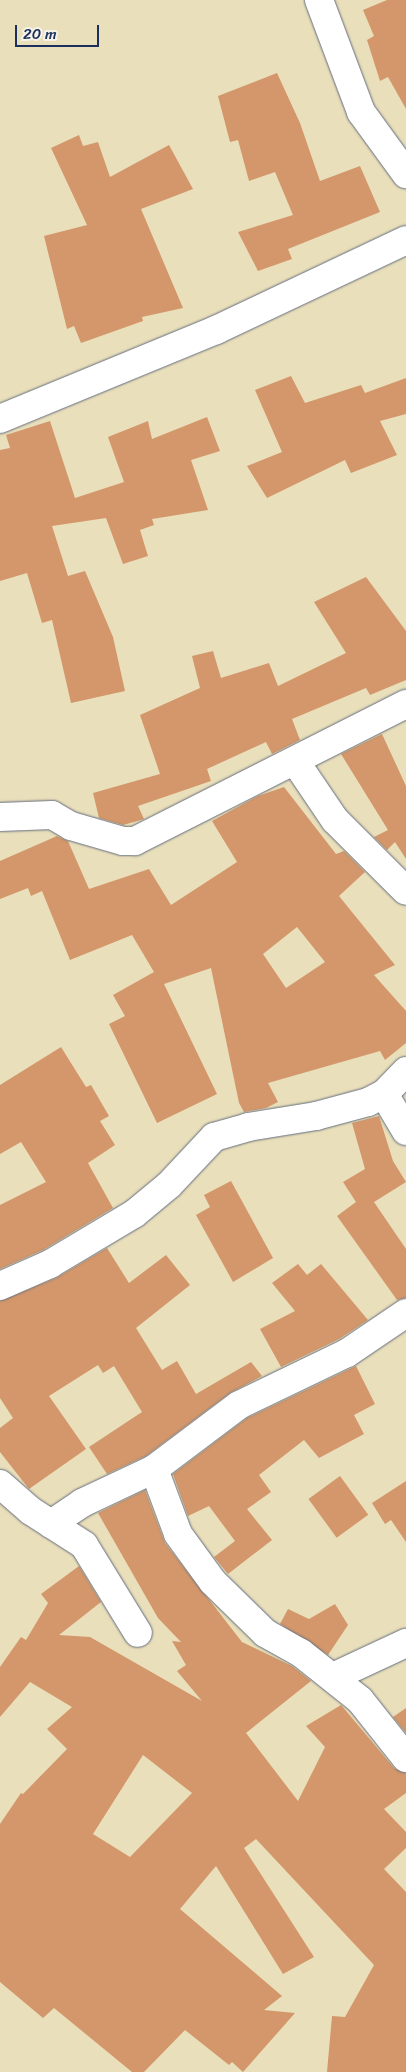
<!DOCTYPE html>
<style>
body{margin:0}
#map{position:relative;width:406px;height:2072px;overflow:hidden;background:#eadfbb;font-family:Sriracha,sans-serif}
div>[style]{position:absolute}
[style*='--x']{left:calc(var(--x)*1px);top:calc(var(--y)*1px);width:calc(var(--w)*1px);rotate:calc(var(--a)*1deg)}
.building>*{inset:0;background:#d3976b;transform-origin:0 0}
.roads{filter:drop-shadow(0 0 1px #636d7f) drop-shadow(0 0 1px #636d7f)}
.minor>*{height:28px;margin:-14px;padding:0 14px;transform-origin:14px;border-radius:14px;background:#fff}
span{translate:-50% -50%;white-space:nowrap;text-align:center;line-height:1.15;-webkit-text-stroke:4px #f7f3e8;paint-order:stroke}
.scale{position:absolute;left:15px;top:25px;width:84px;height:22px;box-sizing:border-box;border:2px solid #1b2f5e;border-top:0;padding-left:6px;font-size:15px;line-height:18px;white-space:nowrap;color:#1b2f5e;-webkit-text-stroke:4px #f7f3e8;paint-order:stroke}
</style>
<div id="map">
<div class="building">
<i style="clip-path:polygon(387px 0,406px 0,406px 109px,388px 77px,380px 81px,367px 40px,374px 36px,363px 10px)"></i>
<i style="clip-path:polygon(277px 73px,300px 123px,320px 181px,360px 166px,380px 212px,288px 249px,292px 259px,258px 271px,238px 232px,293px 215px,275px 172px,249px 181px,238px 140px,230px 142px,218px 96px)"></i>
<i style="clip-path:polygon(79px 135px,83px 146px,98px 142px,110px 177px,169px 145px,193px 189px,141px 209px,183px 308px,142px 317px,143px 321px,81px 343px,74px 326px,67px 329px,44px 236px,87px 225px,51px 148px)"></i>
<i style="clip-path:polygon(291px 376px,305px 403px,361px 385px,365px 393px,406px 378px,406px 414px,380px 421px,397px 455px,351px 473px,345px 460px,267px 498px,247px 466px,282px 452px,255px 390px)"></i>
<i style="clip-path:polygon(207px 417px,220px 451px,191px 460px,208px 510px,152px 519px,154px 525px,140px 530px,148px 556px,123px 564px,106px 518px,52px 526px,68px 576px,85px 571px,113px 637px,125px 691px,71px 703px,52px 620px,42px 623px,27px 573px,0 581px,0 450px,10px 448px,6px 435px,50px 421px,75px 498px,124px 482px,108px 437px,148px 421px,152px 439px)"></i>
<i style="clip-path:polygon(366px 577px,406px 631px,406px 680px,370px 695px,366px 688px,292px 719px,300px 740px,272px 754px,266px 742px,207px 769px,211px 781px,138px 806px,144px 819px,141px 820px,123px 825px,99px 818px,93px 793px,160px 774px,140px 715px,200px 688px,192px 656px,213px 651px,221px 678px,269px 663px,278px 686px,346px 653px,314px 602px)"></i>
<i style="clip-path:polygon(382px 734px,406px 786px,406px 859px,395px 842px,387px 850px,374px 837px,388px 830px,341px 754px)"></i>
<i style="clip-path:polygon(evenodd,284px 787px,336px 854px,344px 851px,365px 872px,339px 896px,395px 965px,374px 975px,406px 1011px,406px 1043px,385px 1060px,380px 1051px,268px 1083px,278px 1102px,266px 1108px,244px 1112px,239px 1103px,211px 968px,164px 984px,217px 1094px,157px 1123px,109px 1024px,125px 1016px,113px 995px,154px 972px,132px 935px,70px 960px,42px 891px,31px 896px,28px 888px,0 899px,0 861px,57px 836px,68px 841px,89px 889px,149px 869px,171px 905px,237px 862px,212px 821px,258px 796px,284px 787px,297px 927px,325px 962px,286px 988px,263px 954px,297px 927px)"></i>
<i style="clip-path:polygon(61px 1047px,86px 1087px,91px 1085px,109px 1116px,100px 1121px,115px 1145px,88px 1163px,113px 1208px,43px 1250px,0 1269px,0 1205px,46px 1182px,21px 1142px,0 1154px,0 1085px)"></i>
<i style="clip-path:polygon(379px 1116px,393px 1161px,406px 1182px,374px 1202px,406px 1249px,406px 1298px,397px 1300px,337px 1216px,356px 1202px,343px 1182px,365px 1169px,352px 1123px)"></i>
<i style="clip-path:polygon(231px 1181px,273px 1258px,233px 1282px,196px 1215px,210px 1207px,204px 1195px)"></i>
<i style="clip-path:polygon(107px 1248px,129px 1283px,166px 1255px,190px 1285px,136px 1328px,162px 1370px,177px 1361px,196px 1394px,251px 1362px,262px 1376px,230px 1393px,146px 1456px,107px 1474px,89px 1447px,142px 1412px,114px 1366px,103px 1373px,98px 1365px,49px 1396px,86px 1449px,29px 1489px,0 1452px,0 1428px,13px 1418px,0 1398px,0 1301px,56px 1278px)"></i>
<i style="clip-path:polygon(298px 1264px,307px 1275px,321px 1264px,368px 1320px,339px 1339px,281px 1367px,260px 1329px,295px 1311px,272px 1283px)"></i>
<i style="clip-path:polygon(356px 1366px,375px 1404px,354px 1415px,364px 1434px,319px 1458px,304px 1440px,259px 1475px,271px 1492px,247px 1509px,272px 1540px,228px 1574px,214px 1557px,235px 1541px,209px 1506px,188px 1516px,173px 1474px,247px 1418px)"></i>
<i style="left:340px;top:1476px;width:48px;height:39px;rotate:54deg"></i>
<i style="clip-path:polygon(406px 1481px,406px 1542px,391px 1520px,385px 1524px,372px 1503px)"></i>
<i style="clip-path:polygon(evenodd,145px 1490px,165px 1543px,242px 1642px,292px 1666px,311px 1681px,246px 1733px,298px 1801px,325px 1747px,306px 1726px,341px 1705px,394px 1768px,406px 1773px,406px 1793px,384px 1809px,406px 1832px,406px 1848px,384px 1869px,406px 1892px,406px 2072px,327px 2072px,332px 2016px,345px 2017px,374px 1965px,256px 1839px,244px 1848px,314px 1957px,283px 1974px,216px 1866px,180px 1909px,282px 1996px,264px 2010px,295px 2013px,243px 2072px,232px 2062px,229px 2065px,185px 2030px,144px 2072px,132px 2072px,54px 2008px,43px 2018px,0 1982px,0 1824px,21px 1793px,23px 1794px,67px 1749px,47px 1729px,72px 1707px,30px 1682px,0 1717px,0 1667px,21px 1637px,26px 1640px,48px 1603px,41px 1594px,79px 1566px,101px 1602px,59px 1635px,90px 1637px,202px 1701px,177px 1671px,186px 1665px,172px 1641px,181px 1642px,158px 1618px,98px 1513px,145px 1490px,143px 1755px,192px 1793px,130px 1857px,93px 1834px,143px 1755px)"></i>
<i style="clip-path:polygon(335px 1604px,348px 1625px,328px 1655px,280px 1624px,288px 1609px,309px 1619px)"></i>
<i style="clip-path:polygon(406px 1708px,406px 1733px,393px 1717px)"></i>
</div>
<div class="roads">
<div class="minor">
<i style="--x:319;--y:0;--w:120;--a:69.4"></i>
<i style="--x:361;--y:112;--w:77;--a:54"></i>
<i style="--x:0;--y:419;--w:234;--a:-22.4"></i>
<i style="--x:216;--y:330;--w:210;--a:-25.3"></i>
<i style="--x:295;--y:761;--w:71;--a:55.9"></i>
<i style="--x:335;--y:820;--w:100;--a:45"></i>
<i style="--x:0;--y:817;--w:52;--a:-2.2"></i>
<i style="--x:52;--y:815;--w:22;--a:30"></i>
<i style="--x:71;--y:826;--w:54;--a:16.1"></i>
<i style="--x:123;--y:841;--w:12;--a:0"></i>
<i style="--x:135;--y:841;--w:304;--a:-26.8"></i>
<i style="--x:384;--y:1094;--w:43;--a:59.3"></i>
<i style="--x:0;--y:1286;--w:55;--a:-23.7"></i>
<i style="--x:50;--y:1264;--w:98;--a:-30.8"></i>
<i style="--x:134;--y:1214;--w:45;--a:-39.6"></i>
<i style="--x:169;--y:1185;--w:66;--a:-46.8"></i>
<i style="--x:214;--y:1137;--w:35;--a:-16"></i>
<i style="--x:248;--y:1127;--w:69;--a:-9.2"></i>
<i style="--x:316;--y:1116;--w:54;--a:-15.1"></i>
<i style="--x:368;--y:1102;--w:18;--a:-27"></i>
<i style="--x:384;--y:1094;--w:32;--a:-46"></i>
<i style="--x:154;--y:1469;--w:69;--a:69.7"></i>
<i style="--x:178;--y:1534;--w:59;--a:53.9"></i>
<i style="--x:213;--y:1582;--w:73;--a:44.4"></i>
<i style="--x:265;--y:1633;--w:41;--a:29.1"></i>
<i style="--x:301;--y:1653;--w:75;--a:38.5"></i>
<i style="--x:360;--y:1700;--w:74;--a:51.6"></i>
<i style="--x:0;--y:1484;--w:41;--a:41.1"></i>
<i style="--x:31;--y:1511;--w:63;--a:32.7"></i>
<i style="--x:84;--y:1545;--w:103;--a:58.5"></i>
<i style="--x:51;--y:1524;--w:37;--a:-34"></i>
<i style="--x:82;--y:1503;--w:80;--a:-25.3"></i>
<i style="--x:154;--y:1469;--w:106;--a:-37"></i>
<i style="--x:239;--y:1405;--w:120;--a:-25.7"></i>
<i style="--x:347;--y:1353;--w:71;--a:-34.1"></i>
<i style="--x:333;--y:1677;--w:81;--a:-25"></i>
</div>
</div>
<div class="scale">20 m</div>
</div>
